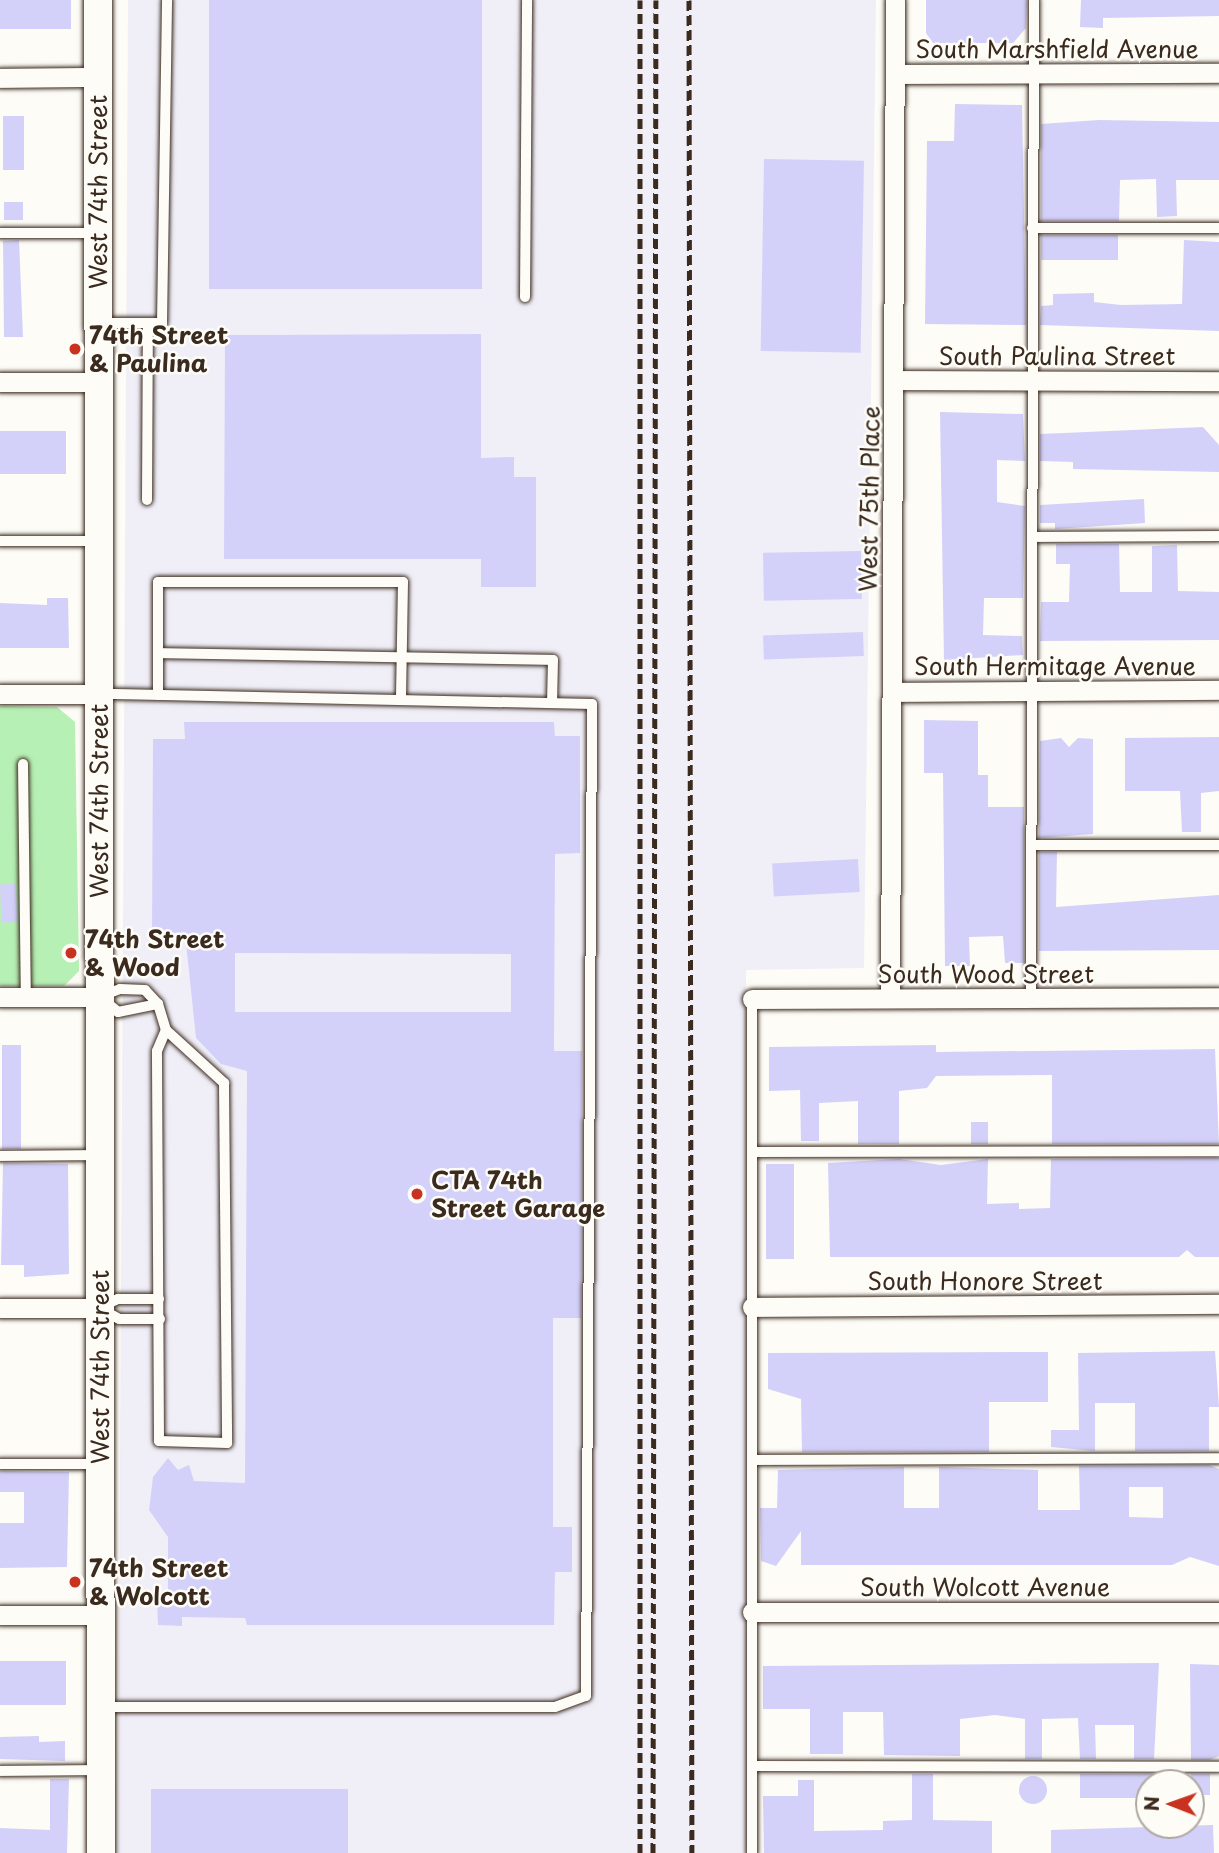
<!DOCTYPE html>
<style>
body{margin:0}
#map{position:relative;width:1219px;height:1853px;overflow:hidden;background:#fdfcf7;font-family:"Playpen Sans",sans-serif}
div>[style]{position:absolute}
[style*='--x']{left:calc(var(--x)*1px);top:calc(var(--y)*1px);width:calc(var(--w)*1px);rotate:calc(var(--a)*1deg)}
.built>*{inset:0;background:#f0eff8}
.green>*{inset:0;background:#b6f0b4}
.building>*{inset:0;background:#d3d1f9;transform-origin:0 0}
.round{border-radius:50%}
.roads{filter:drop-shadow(0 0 2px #3b2a1e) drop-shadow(0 0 2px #3b2a1e)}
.lane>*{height:10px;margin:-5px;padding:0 5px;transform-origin:5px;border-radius:5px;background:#fdfcf7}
.street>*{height:19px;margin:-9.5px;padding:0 9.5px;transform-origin:9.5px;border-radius:9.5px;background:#fdfcf7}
.secondary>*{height:28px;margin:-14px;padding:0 14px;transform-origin:14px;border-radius:14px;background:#fdfcf7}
.rail>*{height:5px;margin-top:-2.5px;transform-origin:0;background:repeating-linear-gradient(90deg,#3b2a1e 0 10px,transparent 0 15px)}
.dots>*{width:19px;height:19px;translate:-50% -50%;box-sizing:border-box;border:4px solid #fdfcf7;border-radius:50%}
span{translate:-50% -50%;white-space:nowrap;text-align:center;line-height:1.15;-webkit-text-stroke:5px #fdfcf7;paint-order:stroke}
.street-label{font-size:24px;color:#3b2a1e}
.poi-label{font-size:24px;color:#3b2a1e;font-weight:700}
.left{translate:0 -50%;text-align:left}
.north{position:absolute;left:1135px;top:1769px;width:70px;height:70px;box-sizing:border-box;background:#fdfcf7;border:2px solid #afa8a0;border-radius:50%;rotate:271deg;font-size:19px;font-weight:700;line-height:28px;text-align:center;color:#3b2a1e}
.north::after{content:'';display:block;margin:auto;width:24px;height:32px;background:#c8321e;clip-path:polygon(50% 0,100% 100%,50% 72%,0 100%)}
</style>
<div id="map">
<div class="built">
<i style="clip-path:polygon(128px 0,876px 0,864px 968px,746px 970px,748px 1853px,118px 1853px)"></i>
</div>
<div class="green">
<i style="clip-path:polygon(0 706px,57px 707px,75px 722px,79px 971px,64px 986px,0 986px)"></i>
</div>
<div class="building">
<i style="left:0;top:0;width:71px;height:29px"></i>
<i style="left:209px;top:0;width:273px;height:289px"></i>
<i style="clip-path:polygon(926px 0,1027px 0,1026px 28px,1013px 43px,933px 43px,926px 33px)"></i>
<i style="clip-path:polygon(1081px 0,1219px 0,1219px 16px,1103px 18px,1103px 28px,1080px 27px)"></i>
<i style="clip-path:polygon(955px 104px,1022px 105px,1026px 325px,925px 324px,927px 141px,954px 141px)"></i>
<i style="left:3px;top:116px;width:21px;height:54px"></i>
<i style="clip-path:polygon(1099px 120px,1219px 122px,1219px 180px,1176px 180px,1177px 216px,1157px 217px,1156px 179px,1120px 180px,1119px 221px,1041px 221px,1041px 124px)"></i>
<i style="left:764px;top:159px;width:100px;height:192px;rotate:1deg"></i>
<i style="left:4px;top:202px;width:19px;height:18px"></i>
<i style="left:1041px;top:235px;width:77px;height:25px"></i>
<i style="clip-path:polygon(19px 240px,23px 337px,4px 337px,3px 241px)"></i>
<i style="clip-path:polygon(1184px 240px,1219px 242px,1219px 331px,1040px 325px,1041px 306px,1053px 305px,1053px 294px,1094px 293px,1094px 302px,1121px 305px,1182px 304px)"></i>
<i style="clip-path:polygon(481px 334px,481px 458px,514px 457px,514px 477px,536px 477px,536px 587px,481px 587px,481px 559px,224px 559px,225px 335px)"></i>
<i style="clip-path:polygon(940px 412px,1023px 414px,1025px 461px,997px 460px,997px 502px,1025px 506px,1023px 598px,984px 598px,983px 635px,1022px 636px,1023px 655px,944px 660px)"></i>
<i style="clip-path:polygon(1203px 427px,1219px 445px,1219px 472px,1073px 469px,1073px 462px,1040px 461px,1040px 434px)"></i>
<i style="left:66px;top:431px;width:43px;height:66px;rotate:90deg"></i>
<i style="clip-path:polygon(1144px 499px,1145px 523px,1055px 529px,1055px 523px,1040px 523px,1040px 505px)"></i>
<i style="clip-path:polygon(1056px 544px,1119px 544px,1120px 592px,1152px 592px,1152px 546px,1177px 545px,1178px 591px,1219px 592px,1219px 640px,1040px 641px,1041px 602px,1069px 602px,1070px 564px,1056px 564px)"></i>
<i style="left:861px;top:551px;width:48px;height:98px;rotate:89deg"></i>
<i style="clip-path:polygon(47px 598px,68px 598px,69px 648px,0 648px,0 603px,47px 605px)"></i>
<i style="left:863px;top:632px;width:24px;height:100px;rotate:88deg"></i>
<i style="clip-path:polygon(924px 720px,978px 721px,978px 775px,988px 775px,988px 807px,1024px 807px,1024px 963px,1005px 963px,1003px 936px,969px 937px,970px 966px,945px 966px,943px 773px,924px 773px)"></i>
<i style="clip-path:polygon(evenodd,184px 722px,554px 722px,555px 736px,580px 736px,580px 853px,555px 854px,554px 1051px,582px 1051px,581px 1318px,553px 1318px,553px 1527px,572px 1527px,572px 1572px,555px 1572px,554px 1625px,247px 1625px,245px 1618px,182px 1617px,182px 1626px,158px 1625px,157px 1600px,168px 1600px,168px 1537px,149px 1510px,153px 1477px,168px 1458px,178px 1470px,189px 1465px,194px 1481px,245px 1483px,247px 1071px,221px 1064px,196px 1038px,185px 933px,152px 934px,153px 739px,185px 739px,184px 722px,235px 953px,511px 954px,511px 1012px,235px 1012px,235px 953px)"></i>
<i style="clip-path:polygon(1219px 737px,1219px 791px,1201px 793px,1201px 832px,1182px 832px,1180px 791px,1125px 791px,1125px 738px)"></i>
<i style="clip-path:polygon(1061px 738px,1069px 747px,1078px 738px,1093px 739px,1093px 834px,1039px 838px,1040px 741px)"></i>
<i style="clip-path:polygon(1039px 852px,1057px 852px,1056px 907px,1219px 895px,1219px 950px,1039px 951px)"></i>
<i style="left:858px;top:859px;width:33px;height:86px;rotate:87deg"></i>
<i style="left:16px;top:884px;width:38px;height:16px;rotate:88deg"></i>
<i style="left:2px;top:1045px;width:19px;height:104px"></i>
<i style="clip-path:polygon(936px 1045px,936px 1052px,1215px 1049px,1219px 1144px,1052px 1144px,1052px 1075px,936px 1076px,927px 1088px,899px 1091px,899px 1144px,858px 1144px,858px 1101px,819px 1103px,819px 1141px,801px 1141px,800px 1090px,769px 1091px,769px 1047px)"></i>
<i style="left:971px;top:1122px;width:17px;height:22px"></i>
<i style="clip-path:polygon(1219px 1158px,1219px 1257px,1195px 1257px,1187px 1250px,1179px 1257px,830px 1257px,828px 1163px,899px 1159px,941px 1165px,988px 1159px,987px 1204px,1019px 1203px,1019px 1209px,1050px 1208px,1051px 1159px)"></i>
<i style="clip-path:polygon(3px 1163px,68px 1164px,69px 1274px,24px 1277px,24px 1265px,1px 1265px)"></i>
<i style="left:766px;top:1164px;width:28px;height:95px"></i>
<i style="clip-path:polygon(1215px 1351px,1219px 1407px,1209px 1407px,1209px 1451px,1135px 1451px,1135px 1403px,1095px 1403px,1095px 1451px,1051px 1447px,1051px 1430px,1079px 1430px,1078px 1353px)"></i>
<i style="clip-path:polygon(1048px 1352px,1048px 1402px,989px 1402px,989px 1452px,802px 1452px,801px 1399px,768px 1389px,768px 1353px)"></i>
<i style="clip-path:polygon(evenodd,1209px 1465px,1219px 1469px,1219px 1566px,1190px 1557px,1172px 1565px,801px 1565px,801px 1531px,776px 1566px,761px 1561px,760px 1508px,777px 1508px,778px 1470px,904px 1467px,904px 1508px,939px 1508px,939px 1467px,1038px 1470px,1038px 1510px,1080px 1510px,1079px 1466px,1209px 1465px,1129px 1487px,1163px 1487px,1163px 1518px,1129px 1517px,1129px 1487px)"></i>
<i style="clip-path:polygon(0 1471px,69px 1472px,67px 1567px,0 1568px,0 1523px,24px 1523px,24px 1492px,0 1492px)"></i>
<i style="left:0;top:1661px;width:66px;height:44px"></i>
<i style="clip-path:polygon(1159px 1663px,1154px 1759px,1134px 1759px,1134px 1725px,1095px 1725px,1096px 1759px,1080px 1759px,1078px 1718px,1042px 1719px,1042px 1759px,1025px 1759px,1025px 1719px,995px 1715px,960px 1719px,960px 1756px,884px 1755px,883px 1712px,843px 1712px,843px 1754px,810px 1754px,810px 1709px,763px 1709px,763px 1666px)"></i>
<i style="clip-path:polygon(1190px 1664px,1219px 1665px,1219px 1756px,1210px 1760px,1191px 1760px)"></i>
<i style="clip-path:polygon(39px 1736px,39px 1742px,65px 1741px,65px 1761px,0 1759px,0 1737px)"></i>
<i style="clip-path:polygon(912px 1774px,933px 1774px,933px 1820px,992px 1821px,992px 1853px,764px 1853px,763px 1796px,798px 1796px,798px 1780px,814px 1780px,814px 1831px,883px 1830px,883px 1821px,912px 1820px)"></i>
<i style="clip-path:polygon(1080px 1774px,1154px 1774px,1154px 1783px,1149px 1798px,1080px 1798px)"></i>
<i style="left:1191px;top:1774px;width:19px;height:21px"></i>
<i class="round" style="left:1019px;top:1776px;width:28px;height:28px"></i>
<i style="clip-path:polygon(50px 1779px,69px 1779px,67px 1853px,0 1853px,0 1828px,50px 1830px)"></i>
<i style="left:151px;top:1789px;width:197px;height:64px"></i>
<i style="clip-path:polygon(1213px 1825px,1214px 1853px,1051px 1853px,1051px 1830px)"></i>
</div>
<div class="roads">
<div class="lane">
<i style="--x:1032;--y:228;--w:187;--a:0"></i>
<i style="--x:0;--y:233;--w:97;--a:0"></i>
<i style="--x:525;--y:297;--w:297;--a:-89.6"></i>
<i style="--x:101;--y:323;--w:61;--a:0"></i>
<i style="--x:162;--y:323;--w:323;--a:-89.1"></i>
<i style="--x:147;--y:500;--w:177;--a:-89.7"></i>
<i style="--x:1032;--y:537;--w:187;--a:-0.3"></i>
<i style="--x:0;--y:541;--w:95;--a:0"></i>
<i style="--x:158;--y:653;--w:395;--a:1"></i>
<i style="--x:553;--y:660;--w:43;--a:91.3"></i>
<i style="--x:158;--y:695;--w:113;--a:-90"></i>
<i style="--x:158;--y:582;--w:245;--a:0"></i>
<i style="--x:403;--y:582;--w:118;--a:91"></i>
<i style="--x:23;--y:764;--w:233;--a:89.3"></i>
<i style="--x:1032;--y:845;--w:187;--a:0"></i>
<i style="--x:101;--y:996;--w:20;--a:-20"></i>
<i style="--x:120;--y:989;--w:25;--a:2"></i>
<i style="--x:145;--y:990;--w:19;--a:47"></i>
<i style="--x:158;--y:1004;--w:27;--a:73"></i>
<i style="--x:166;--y:1030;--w:79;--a:42.4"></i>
<i style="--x:224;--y:1083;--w:360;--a:89.5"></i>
<i style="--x:227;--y:1443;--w:68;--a:-178.3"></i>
<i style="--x:159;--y:1441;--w:390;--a:-90.3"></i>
<i style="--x:157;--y:1051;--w:23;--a:-67"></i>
<i style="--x:1031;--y:998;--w:998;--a:-89.83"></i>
<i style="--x:105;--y:1001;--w:17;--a:40"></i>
<i style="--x:118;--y:1012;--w:41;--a:-11.3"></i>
<i style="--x:752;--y:1152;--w:467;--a:-0.1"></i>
<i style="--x:0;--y:1156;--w:97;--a:-0.6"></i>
<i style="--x:103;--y:1306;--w:17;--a:-25"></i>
<i style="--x:118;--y:1299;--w:41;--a:0"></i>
<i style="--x:103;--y:1310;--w:18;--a:29"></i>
<i style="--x:119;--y:1319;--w:41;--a:0"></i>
<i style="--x:752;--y:1460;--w:467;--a:-0.2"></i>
<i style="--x:0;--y:1464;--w:100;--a:0"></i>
<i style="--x:103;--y:1707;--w:452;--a:0"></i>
<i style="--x:555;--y:1707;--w:33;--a:-20"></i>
<i style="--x:586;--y:1696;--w:992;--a:-89.65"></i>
<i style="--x:592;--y:704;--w:489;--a:-178.8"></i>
<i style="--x:752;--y:1766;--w:467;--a:0.1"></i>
<i style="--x:0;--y:1771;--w:97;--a:-0.6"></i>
<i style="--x:752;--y:1853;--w:854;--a:-90"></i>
</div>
<div class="street">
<i style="--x:895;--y:74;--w:324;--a:-0.2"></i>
<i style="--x:0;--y:78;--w:98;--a:-0.6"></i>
<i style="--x:894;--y:380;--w:325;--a:0.2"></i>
<i style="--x:0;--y:382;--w:99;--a:0"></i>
<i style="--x:892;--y:692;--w:327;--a:-0.4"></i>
<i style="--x:0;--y:694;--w:99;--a:0"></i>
<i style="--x:0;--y:997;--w:99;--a:0"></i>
<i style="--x:890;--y:998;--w:998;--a:-89.71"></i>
<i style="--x:752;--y:999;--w:467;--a:-0.2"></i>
<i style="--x:752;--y:1307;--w:467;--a:-0.4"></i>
<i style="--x:0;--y:1308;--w:100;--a:0"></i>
<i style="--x:752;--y:1612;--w:467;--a:0"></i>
<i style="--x:0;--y:1615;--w:101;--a:0"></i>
</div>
<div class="secondary">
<i style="--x:98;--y:0;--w:1853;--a:89.91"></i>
</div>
</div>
<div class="rail">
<i style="--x:689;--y:0;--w:1853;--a:89.91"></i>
<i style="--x:640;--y:1853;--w:1853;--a:-90"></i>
<i style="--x:653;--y:1853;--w:1853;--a:-89.91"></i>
</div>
<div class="dots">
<i style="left:75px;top:349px;background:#c8321e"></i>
<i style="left:71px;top:953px;background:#c8321e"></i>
<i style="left:417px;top:1194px;background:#c8321e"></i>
<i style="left:75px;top:1582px;background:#c8321e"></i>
</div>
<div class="street-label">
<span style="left:1057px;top:49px">South Marshfield Avenue</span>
<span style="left:98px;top:192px;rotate:-90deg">West 74th Street</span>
<span style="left:1057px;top:356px">South Paulina Street</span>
<span style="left:869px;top:499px;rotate:-89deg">West 75th Place</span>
<span style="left:1055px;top:666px">South Hermitage Avenue</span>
<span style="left:99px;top:801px;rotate:-90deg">West 74th Street</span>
<span style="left:986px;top:974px">South Wood Street</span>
<span style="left:985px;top:1281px">South Honore Street</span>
<span style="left:100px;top:1367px;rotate:-90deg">West 74th Street</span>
<span style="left:985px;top:1587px">South Wolcott Avenue</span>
</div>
<div class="poi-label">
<span class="left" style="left:89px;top:349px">74th Street<br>&amp; Paulina</span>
<span class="left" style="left:85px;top:953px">74th Street<br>&amp; Wood</span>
<span class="left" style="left:431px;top:1194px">CTA 74th<br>Street Garage</span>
<span class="left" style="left:89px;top:1582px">74th Street<br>&amp; Wolcott</span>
</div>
<div class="north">N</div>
</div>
